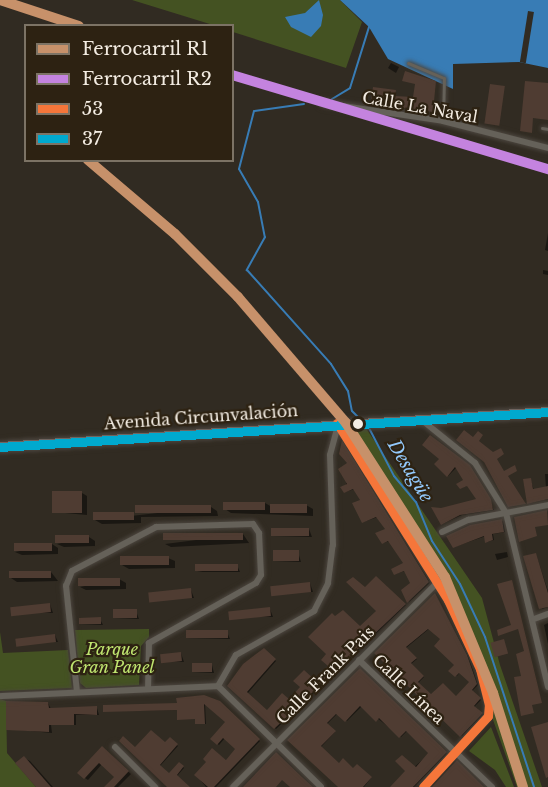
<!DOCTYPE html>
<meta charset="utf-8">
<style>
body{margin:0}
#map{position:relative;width:548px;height:787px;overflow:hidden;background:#312b22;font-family:"Libre Baskerville",serif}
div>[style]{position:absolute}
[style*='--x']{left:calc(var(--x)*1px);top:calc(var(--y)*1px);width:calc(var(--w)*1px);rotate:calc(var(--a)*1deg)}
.green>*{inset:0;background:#445222}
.water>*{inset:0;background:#387cb5}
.pier>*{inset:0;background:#312b22;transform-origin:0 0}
.shadow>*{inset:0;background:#0007}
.stream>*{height:2px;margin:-1px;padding:0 1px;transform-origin:1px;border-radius:1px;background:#387cb5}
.building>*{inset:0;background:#4f3c32;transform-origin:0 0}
.roads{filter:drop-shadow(0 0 2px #4c463f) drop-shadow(0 0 2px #4c463f)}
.service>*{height:3px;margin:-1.5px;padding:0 1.5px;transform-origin:1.5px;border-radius:1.5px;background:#656159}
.minor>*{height:6px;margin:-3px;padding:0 3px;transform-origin:3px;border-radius:3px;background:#656159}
.trunk>*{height:10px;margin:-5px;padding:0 5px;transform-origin:5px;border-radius:5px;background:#706560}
.rail>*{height:2px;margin-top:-1px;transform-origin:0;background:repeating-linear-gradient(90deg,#6d6862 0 9px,transparent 0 13.5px)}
.bus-1>*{height:9px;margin:-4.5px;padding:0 4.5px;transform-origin:4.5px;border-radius:4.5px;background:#f5763a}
.bus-2>*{height:9px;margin:-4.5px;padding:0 4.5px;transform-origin:4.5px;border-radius:4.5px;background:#00a9ce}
.rail-1>*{height:10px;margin:-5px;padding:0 5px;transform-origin:5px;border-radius:5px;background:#c7916a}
.rail-2>*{height:10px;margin:-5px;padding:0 5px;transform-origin:5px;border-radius:5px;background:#c483df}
.dots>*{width:16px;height:16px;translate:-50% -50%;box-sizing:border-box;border:3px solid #2d2212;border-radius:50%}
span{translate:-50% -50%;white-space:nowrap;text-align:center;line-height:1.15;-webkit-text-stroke:4.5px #2d2212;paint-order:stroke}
.street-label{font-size:16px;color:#f3ece2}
.park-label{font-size:16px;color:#c0e670;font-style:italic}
.water-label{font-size:18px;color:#93c9fc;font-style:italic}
.legend{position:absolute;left:24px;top:24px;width:210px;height:138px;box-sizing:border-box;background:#2d2212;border:2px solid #7c7365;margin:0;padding:8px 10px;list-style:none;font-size:18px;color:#f3ece2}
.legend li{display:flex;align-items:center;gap:12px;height:30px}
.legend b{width:30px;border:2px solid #7c7365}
</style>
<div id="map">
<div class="green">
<i style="clip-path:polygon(132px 0,340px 0,362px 22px,346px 68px,233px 32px,232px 26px,213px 25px)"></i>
<i style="clip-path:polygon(343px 427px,365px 427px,482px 598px,500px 665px,542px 787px,517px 787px,492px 717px,492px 699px,482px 671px,450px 597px)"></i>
<i style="clip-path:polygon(149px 629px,149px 637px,141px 646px,139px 685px,86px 688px,80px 683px,75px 630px)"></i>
<i style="clip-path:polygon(0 632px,3px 653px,68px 650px,72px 688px,0 691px)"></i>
<i style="clip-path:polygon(0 699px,6px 701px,7px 753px,36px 787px,0 787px)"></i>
<i style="clip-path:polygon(491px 727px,514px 787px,506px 787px,495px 770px,469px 751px)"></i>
</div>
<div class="water">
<i style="clip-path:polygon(319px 0,323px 15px,321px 26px,311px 37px,291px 27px,285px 17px,305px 13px)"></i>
<i style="clip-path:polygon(340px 0,548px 0,548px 68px,519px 62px,453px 64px,453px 89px,388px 59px,369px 27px)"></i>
</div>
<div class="pier">
<i style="left:528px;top:11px;width:6px;height:52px;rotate:9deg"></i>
</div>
<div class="shadow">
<i style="clip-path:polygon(391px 63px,399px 67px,396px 73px,388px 68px)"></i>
<i style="clip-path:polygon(548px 233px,548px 251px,545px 250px)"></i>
<i style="clip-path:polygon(543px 270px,548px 271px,548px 275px,543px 274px)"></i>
<i style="clip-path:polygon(343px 443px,430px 583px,409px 602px,412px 583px,405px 571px,395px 574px,405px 564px,390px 541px,383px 543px,387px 530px,378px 517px,363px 522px,363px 500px,355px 489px,345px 492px,349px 463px)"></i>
<i style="clip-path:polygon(436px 464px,471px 468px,494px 510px,462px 515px,442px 524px,441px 510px,478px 500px,469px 485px,461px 488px,465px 480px,457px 467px,448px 476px)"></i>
<i style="clip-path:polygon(545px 474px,548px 474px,548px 499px,530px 503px,530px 479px,534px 490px,546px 488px)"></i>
<i style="clip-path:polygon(82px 493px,87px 496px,87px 515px,54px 512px)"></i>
<i style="clip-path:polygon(265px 503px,272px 507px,306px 505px,313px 509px,313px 516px,231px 513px,225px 509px)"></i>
<i style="clip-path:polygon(211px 507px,217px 511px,218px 516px,141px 517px,141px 523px,102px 524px,95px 520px)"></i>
<i style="clip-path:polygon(503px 521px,505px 532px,493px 534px,494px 540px,487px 542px,486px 536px,454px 547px)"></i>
<i style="clip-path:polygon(309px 529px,312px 537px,273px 536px)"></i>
<i style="clip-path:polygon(243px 534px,249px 543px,171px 547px,165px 544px)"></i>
<i style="clip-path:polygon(89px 537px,95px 541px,95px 546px,64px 547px,57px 544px)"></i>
<i style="clip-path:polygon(52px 544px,58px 548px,58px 554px,22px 555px,15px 552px)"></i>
<i style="clip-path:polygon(298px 552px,301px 562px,275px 561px)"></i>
<i style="clip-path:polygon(507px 552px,508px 557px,497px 560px,495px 554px)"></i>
<i style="clip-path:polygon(536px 554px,548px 591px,548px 607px,542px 609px)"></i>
<i style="clip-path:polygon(168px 558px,175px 561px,175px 568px,129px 569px,122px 565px)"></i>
<i style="clip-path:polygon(237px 565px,240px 572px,197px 572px)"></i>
<i style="clip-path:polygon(51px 572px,58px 581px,17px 582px,11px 578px)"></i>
<i style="clip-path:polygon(376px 578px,406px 605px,276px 729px,229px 685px,265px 650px,276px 661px,247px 694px,267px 712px,315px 682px,330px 666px,328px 654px,335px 618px,360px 628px,378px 611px,366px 589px)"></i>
<i style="clip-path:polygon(119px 579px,126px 583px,126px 589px,86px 590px,80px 587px)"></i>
<i style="clip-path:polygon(310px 583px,313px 592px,272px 592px)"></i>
<i style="clip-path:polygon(191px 590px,194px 598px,150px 598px)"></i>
<i style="clip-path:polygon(evenodd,435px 595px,468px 656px,478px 685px,472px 691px,481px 700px,474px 707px,483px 714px,462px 736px,376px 653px,435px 595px,430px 628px,442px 639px,456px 665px,450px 671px,457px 676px,460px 672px,471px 682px,457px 697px,431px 696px,418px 683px,424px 677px,411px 664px,417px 659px,406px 648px,430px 628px)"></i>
<i style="clip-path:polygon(50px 604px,53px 613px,12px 612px)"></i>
<i style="clip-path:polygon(270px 609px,273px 617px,230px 616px)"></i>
<i style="clip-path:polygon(136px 611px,139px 619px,115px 618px)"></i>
<i style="clip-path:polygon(100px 619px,103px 625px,80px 624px)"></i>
<i style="clip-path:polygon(548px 623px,548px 644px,544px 625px)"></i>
<i style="clip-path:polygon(227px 632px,230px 639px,187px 638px)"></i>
<i style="clip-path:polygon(55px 635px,58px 642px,17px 642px)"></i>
<i style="clip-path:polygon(181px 653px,184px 662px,162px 661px)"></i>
<i style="clip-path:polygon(212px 665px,214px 673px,193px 672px)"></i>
<i style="clip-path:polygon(360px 670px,447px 753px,414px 787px,392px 787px,430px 753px,407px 731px,401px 737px,362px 706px,347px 721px,338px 713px,327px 724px,335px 732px,321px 747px,340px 765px,354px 769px,357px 766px,371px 778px,364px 787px,340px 787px,289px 740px)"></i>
<i style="clip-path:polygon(204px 697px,221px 703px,260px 741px,216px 787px,206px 787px,196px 775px,208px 761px,205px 759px,213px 750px,227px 761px,237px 749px,225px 738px,219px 745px,212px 739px,227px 722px,205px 703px,206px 724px,198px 724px,197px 719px,180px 719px,178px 710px,105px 711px,105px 707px,178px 705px,178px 699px)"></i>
<i style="clip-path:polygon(48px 703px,51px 709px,97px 708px,99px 715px,76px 715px,76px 725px,51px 725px,52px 733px,8px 729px)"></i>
<i style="clip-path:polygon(170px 739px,178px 746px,160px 766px,170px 775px,180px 764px,184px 768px,177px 776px,189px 787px,168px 787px,135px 749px,166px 744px)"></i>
<i style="clip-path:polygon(105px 750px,131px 774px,118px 787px,106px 787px,116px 777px,102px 764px,88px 780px,85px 778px)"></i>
<i style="clip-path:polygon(24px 758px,30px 761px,53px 787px,38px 787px)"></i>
</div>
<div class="stream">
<i style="--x:332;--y:99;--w:21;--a:-31"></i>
<i style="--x:350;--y:88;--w:64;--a:-72.7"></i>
<i style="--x:304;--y:104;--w:50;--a:172"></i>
<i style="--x:254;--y:111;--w:60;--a:104.5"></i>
<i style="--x:239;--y:169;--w:38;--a:60"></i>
<i style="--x:258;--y:202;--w:36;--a:79"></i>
<i style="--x:265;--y:237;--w:38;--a:119"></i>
<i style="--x:247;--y:270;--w:126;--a:48.2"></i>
<i style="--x:331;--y:364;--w:32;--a:58"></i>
<i style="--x:348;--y:391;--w:20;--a:79"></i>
<i style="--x:352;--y:411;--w:13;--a:45"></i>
<i style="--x:369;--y:428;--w:54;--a:62.5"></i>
<i style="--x:394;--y:476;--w:34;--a:50"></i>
<i style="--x:416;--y:502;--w:42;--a:67.7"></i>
<i style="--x:432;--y:541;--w:51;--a:56.9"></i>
<i style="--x:460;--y:584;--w:59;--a:64.7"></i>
<i style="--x:485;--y:637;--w:158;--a:71.9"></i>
</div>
<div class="building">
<i style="clip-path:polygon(405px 71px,436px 81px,433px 112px,386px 106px,386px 102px,371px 100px,373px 87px,396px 90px,395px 96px,413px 97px,415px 84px,402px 81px)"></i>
<i style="clip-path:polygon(525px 81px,548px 83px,548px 120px,533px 118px,532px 133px,520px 131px)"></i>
<i style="left:490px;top:84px;width:15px;height:40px;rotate:8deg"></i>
<i style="clip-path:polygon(464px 430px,473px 437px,478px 431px,483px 435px,479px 441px,493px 452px,501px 448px,504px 454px,497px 459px,504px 471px,515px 465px,517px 471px,508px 476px,526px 504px,508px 507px,484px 462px,456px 440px)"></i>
<i style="clip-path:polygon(430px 435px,470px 465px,491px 499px,493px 510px,460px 515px,441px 525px,431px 507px,441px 508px,476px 499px,467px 486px,460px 489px,456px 484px,463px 480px,455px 467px,447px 477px,434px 464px,439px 459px,422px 445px)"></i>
<i style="clip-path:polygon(342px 440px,429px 582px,407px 603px,401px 590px,410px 583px,404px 571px,394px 575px,391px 569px,403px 563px,388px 541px,382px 544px,375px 533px,385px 529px,376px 517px,362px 523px,352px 503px,360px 500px,353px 489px,344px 493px,340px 487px,347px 484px,338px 469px,347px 463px,339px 454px)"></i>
<i style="clip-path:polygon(531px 478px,533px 489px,548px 486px,548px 499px,527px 504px,523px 479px)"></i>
<i style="left:52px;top:491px;width:30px;height:22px"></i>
<i style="left:223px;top:502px;width:42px;height:8px"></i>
<i style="left:270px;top:504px;width:37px;height:9px"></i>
<i style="left:211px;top:505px;width:8px;height:76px;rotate:90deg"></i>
<i style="clip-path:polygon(547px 510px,548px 525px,535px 527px,537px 536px,519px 542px,514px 517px)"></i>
<i style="left:134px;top:512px;width:8px;height:41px;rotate:90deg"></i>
<i style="clip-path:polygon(502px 519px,504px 532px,492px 534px,493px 540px,485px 543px,484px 536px,453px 548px,446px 536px,470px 525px)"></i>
<i style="left:309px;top:528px;width:8px;height:38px;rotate:90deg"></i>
<i style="left:243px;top:533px;width:7px;height:80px;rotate:90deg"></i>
<i style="left:89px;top:535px;width:8px;height:34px;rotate:90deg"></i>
<i style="left:52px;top:543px;width:8px;height:38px;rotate:90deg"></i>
<i style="left:299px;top:550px;width:11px;height:26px;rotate:90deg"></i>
<i style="clip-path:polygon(536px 553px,548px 593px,548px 607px,539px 609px,523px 556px)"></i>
<i style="left:169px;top:556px;width:9px;height:49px;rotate:90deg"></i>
<i style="left:238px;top:564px;width:7px;height:43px;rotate:90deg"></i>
<i style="left:51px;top:571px;width:7px;height:42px;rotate:90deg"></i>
<i style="clip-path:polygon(376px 576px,406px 604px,274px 729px,227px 686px,243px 664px,264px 648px,276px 659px,247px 692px,267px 710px,282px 693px,289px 699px,300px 687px,293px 681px,304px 670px,315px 680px,328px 666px,321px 660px,326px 654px,308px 637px,332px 613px,335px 616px,343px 610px,360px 626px,376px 611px,346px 582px,353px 577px,365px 587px)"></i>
<i style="left:120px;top:578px;width:8px;height:42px;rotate:90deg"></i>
<i style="clip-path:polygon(512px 580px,542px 703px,532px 705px,534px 713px,521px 716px,514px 677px,521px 676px,516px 654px,524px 651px,518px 629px,498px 636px,497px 630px,511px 625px,497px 584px)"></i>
<i style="left:310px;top:582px;width:10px;height:40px;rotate:84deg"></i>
<i style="left:191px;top:588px;width:10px;height:43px;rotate:84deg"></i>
<i style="clip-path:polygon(evenodd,435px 593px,467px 655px,477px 684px,472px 690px,481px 698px,474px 706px,483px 713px,460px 737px,374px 653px,435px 593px,428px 629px,440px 639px,434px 646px,454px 665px,448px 671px,455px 677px,459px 673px,469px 682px,456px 696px,443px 683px,431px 694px,418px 682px,424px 676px,411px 663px,417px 658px,406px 647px,428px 629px)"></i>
<i style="left:50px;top:603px;width:9px;height:40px;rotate:84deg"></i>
<i style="left:270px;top:607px;width:9px;height:42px;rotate:84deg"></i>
<i style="left:137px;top:609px;width:9px;height:24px;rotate:90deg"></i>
<i style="clip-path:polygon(101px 617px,101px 624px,79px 624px,79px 618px)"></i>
<i style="left:228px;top:630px;width:8px;height:42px;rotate:90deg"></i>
<i style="left:55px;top:634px;width:8px;height:40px;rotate:83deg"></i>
<i style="left:504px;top:639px;width:15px;height:14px;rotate:74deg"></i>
<i style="left:181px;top:652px;width:9px;height:21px;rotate:84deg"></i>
<i style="left:212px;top:663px;width:9px;height:20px;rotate:90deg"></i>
<i style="clip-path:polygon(360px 668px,447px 752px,413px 787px,390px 787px,405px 771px,395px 761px,402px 755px,416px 767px,428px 753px,406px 731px,399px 738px,379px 718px,376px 722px,360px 706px,345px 722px,336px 714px,327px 723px,336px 731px,321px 746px,339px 763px,343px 758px,353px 768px,357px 764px,372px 777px,363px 787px,338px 787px,287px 740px)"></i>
<i style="clip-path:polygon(204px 695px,220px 701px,260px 739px,214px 787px,208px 787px,194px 775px,206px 762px,203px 759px,212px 748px,226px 760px,235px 749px,223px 738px,217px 745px,210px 739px,225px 722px,204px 704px,205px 724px,195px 724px,195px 719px,177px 720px,177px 710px,103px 712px,103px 705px,177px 703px,176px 698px)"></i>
<i style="clip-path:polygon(6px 701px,48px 702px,49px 708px,97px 706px,97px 715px,74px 714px,74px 725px,49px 725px,49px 732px,6px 730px)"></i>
<i style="clip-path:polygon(548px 722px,548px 777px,546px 778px,531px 727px)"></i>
<i style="clip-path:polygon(151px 730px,165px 742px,170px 737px,178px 744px,160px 765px,169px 773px,179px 762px,184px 766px,177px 775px,190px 787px,167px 787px,119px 741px,123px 736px,135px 747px)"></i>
<i style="clip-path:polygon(102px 746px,129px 771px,114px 787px,104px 787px,114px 777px,99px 763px,84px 779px,77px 773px)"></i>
<i style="clip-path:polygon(276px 752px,302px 777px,313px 787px,290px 787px,282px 780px,276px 787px,243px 787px)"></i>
<i style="clip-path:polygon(24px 756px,51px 787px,36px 787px,15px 763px)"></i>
<i style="clip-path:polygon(457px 760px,484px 787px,432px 787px)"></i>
</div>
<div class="roads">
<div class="service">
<i style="--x:408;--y:63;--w:39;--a:23"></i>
<i style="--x:444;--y:78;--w:42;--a:91.4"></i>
<i style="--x:542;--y:128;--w:6;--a:9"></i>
</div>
<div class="minor">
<i style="--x:323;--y:103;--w:121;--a:8.5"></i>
<i style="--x:443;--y:121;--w:108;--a:14.4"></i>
<i style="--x:423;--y:421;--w:67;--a:38.9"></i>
<i style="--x:475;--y:463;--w:59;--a:58.2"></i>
<i style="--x:506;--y:513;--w:179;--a:76.4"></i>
<i style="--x:338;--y:424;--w:208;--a:58"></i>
<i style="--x:448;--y:600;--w:76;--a:65.1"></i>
<i style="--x:480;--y:669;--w:36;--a:76"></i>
<i style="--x:489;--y:704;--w:12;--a:95"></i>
<i style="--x:488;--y:716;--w:96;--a:132.5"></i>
<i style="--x:442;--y:532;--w:29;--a:-25"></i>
<i style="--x:468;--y:520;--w:81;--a:-10.6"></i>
<i style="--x:534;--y:619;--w:15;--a:-20"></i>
<i style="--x:359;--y:660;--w:184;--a:43.7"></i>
<i style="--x:218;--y:686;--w:36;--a:-60"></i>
<i style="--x:236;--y:655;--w:90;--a:-29.4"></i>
<i style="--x:314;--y:611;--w:31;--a:-63"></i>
<i style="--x:328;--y:583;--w:38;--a:-83"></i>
<i style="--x:333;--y:545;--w:90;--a:-91.9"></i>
<i style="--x:330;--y:455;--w:31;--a:-75"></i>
<i style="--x:218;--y:686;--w:144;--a:44.4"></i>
<i style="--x:77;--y:692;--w:107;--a:-95.9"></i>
<i style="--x:66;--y:586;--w:16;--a:-68"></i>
<i style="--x:72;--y:571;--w:95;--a:-27.6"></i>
<i style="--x:156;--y:527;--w:97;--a:-1.8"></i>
<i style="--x:253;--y:524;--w:11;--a:56"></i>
<i style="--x:259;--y:533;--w:42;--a:87.3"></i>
<i style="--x:261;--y:575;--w:9;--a:122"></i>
<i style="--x:256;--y:583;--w:123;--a:150.7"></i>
<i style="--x:149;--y:643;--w:46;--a:91.2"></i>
<i style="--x:0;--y:696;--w:218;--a:-2.6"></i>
<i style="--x:115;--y:747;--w:57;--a:45"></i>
<i style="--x:233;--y:787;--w:288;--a:-45"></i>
</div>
<div class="trunk">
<i style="--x:0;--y:447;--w:549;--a:-3.65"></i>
</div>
</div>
<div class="rail">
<i style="--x:0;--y:0;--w:83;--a:18.2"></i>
<i style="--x:232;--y:75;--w:330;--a:16.6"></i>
</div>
<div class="bus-1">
<i style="--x:337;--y:423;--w:209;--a:57.9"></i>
<i style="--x:448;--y:600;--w:76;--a:65.1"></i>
<i style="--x:480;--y:669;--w:36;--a:76"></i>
<i style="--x:489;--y:704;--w:12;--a:95"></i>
<i style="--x:488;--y:716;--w:96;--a:132.5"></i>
</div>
<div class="bus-2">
<i style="--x:0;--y:447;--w:549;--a:-3.65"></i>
</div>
<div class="rail-1">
<i style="--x:0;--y:0;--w:83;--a:18.2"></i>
<i style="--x:88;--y:160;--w:114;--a:40.4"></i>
<i style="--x:175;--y:234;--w:89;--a:45"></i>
<i style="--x:238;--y:297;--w:166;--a:49.4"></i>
<i style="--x:346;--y:423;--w:183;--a:57.3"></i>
<i style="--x:445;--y:577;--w:126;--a:67.5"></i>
<i style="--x:493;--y:693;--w:99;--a:72.3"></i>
</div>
<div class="rail-2">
<i style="--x:232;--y:75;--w:330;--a:16.6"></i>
</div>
<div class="dots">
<i style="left:358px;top:424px;background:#f3ece2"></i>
</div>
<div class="street-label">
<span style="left:420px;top:107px;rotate:10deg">Calle La Naval</span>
<span style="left:201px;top:417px;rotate:-4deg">Avenida Circunvalación</span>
<span style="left:325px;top:675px;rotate:-45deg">Calle Frank Pais</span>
<span style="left:409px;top:689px;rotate:44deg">Calle Línea</span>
</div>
<div class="park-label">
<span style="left:112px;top:658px">Parque<br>Gran Panel</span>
</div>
<div class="water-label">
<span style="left:410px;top:471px;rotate:59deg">Desagüe</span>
</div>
<ul class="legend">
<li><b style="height:8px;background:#c7916a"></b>Ferrocarril R1</li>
<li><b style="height:8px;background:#c483df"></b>Ferrocarril R2</li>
<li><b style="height:8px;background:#f5763a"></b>53</li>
<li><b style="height:8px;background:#00a9ce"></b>37</li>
</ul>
</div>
